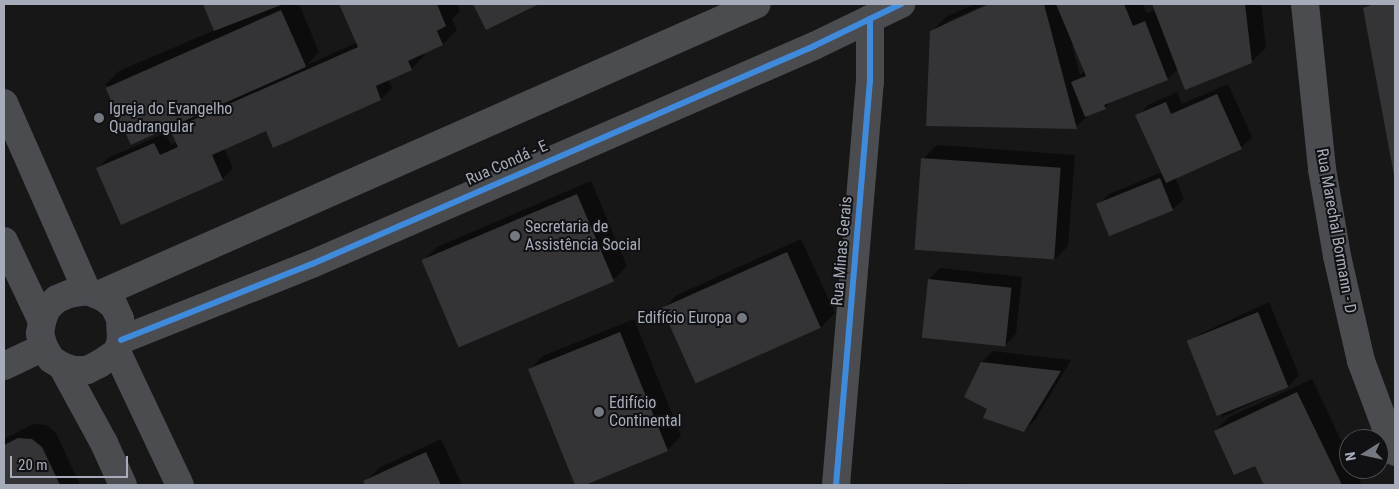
<!DOCTYPE html>
<meta charset="utf-8">
<style>
body{margin:0}
#map{position:relative;width:1399px;height:489px;overflow:hidden;background:#171717;font-family:"Roboto Condensed",sans-serif}
div>[style]{position:absolute}
[style*='--x']{left:calc(var(--x)*1px);top:calc(var(--y)*1px);width:calc(var(--w)*1px);rotate:calc(var(--a)*1deg)}
.shadow>*{inset:0;background:#0007}
.building>*{inset:0;background:#343436;transform-origin:0 0}
.minor>*{height:28px;margin:-14px;padding:0 14px;transform-origin:14px;border-radius:14px;background:#4a4c50}
.tertiary>*{height:28px;margin:-14px;padding:0 14px;transform-origin:14px;border-radius:14px;background:#4a4c50}
.cycleway>*{height:6px;margin:-3px;padding:0 3px;transform-origin:3px;border-radius:3px;background:#408adc}
.dots>*{width:14px;height:14px;translate:-50% -50%;box-sizing:border-box;border:2px solid #111113;border-radius:50%}
span{translate:-50% -50%;white-space:nowrap;text-align:center;line-height:1.15;-webkit-text-stroke:4px #111113;paint-order:stroke}
.poi-label{font-size:16px;color:#a6acb9}
.left{translate:0 -50%;text-align:left}
.right{translate:-100% -50%;text-align:right}
.street-label{font-size:16px;color:#a6acb9}
.frame{position:absolute;inset:0;border:5px solid #a6acb9;pointer-events:none}
.north{position:absolute;left:1339px;top:429px;width:50px;height:50px;box-sizing:border-box;background:#111113;border:1px solid #4d4f55;border-radius:50%;rotate:260deg;font-size:14px;font-weight:700;line-height:20px;text-align:center;color:#a6acb9}
.north::after{content:'';display:block;margin:auto;width:18px;height:22px;background:#747880;clip-path:polygon(50% 0,100% 100%,50% 72%,0 100%)}
.scale{position:absolute;left:10px;top:456px;width:118px;height:22px;box-sizing:border-box;border:2px solid #a6acb9;border-top:0;padding-left:6px;font-size:15px;line-height:18px;white-space:nowrap;color:#a6acb9;-webkit-text-stroke:4px #111113;paint-order:stroke}
</style>
<div id="map">
<div class="shadow">
<i style="clip-path:polygon(204px 4px,299px 4px,319px 52px,307px 65px,358px 42px,340px 4px,457px 4px,460px 11px,452px 19px,457px 30px,443px 44px,424px 52px,425px 55px,411px 69px,388px 79px,392px 88px,381px 99px,274px 147px,266px 129px,224px 148px,233px 168px,222px 179px,97px 169px,108px 158px,165px 133px,171px 145px,177px 142px,172px 131px,186px 116px,105px 85px,119px 71px,215px 30px)"></i>
<i style="clip-path:polygon(475px 4px,536px 4px,487px 28px)"></i>
<i style="clip-path:polygon(evenodd,975px 4px,986px 4px,943px 24px,943px 26px,992px 4px,1143px 4px,1147px 13px,1155px 10px,1153px 4px,1261px 4px,1266px 48px,1251px 62px,1178px 69px,1168px 79px,1112px 100px,1105px 108px,1090px 114px,1076px 127px,931px 32px,946px 17px,975px 4px,1074px 44px,1085px 70px,1080px 75px,1072px 45px,1074px 44px)"></i>
<i style="clip-path:polygon(1369px 4px,1395px 4px,1395px 179px,1364px 9px)"></i>
<i style="clip-path:polygon(1228px 84px,1252px 137px,1241px 148px,1175px 177px,1184px 199px,1173px 209px,1098px 205px,1109px 194px,1162px 172px,1137px 116px,1148px 105px,1177px 92px,1182px 104px)"></i>
<i style="clip-path:polygon(937px 145px,1075px 155px,1068px 246px,1054px 260px,923px 159px)"></i>
<i style="clip-path:polygon(591px 181px,627px 266px,613px 280px,423px 261px,437px 247px)"></i>
<i style="clip-path:polygon(801px 239px,835px 313px,821px 327px,696px 383px,663px 309px,677px 295px)"></i>
<i style="clip-path:polygon(940px 268px,1022px 277px,1016px 334px,1005px 345px,929px 279px)"></i>
<i style="clip-path:polygon(1269px 302px,1299px 375px,1289px 386px,1222px 417px,1189px 344px,1200px 334px)"></i>
<i style="clip-path:polygon(634px 319px,681px 436px,667px 450px,582px 485px,576px 485px,529px 370px,543px 356px)"></i>
<i style="clip-path:polygon(993px 351px,1071px 360px,1035px 420px,1024px 431px,989px 409px,982px 362px)"></i>
<i style="clip-path:polygon(1312px 379px,1349px 457px,1349px 469px,1355px 469px,1362px 485px,1265px 485px,1255px 464px,1215px 431px,1229px 417px)"></i>
<i style="clip-path:polygon(33px 424px,46px 425px,56px 433px,80px 485px,4px 485px,4px 439px)"></i>
<i style="clip-path:polygon(441px 439px,462px 485px,366px 485px,365px 482px,379px 468px)"></i>
<i style="clip-path:polygon(946px 483px,996px 485px,944px 485px)"></i>
</div>
<div class="building">
<i style="clip-path:polygon(203px 4px,281px 4px,281px 5px,214px 31px)"></i>
<i style="clip-path:polygon(339px 4px,437px 4px,446px 26px,437px 31px,443px 45px,408px 61px,412px 70px,376px 86px,381px 100px,273px 148px,266px 131px,212px 155px,223px 180px,121px 225px,96px 168px,154px 143px,160px 155px,178px 147px,170px 130px,358px 47px)"></i>
<i style="clip-path:polygon(473px 4px,539px 4px,486px 30px)"></i>
<i style="clip-path:polygon(989px 4px,1044px 4px,1077px 129px,926px 126px,930px 31px)"></i>
<i style="clip-path:polygon(1056px 4px,1124px 4px,1133px 26px,1145px 21px,1168px 80px,1104px 105px,1106px 109px,1085px 117px,1071px 82px,1086px 76px)"></i>
<i style="clip-path:polygon(1152px 4px,1245px 4px,1252px 63px,1185px 90px)"></i>
<i style="clip-path:polygon(1373px 4px,1395px 4px,1395px 181px,1363px 8px)"></i>
<i style="left:281px;top:10px;width:62px;height:192px;rotate:66deg"></i>
<i style="clip-path:polygon(1217px 94px,1242px 149px,1166px 183px,1135px 115px,1166px 102px,1171px 114px)"></i>
<i style="left:921px;top:158px;width:140px;height:92px;rotate:4deg"></i>
<i style="left:1160px;top:178px;width:35px;height:69px;rotate:68deg"></i>
<i style="left:577px;top:194px;width:95px;height:169px;rotate:67deg"></i>
<i style="left:787px;top:252px;width:83px;height:137px;rotate:66deg"></i>
<i style="left:928px;top:279px;width:84px;height:59px;rotate:6deg"></i>
<i style="left:1258px;top:312px;width:81px;height:77px;rotate:68deg"></i>
<i style="clip-path:polygon(620px 332px,668px 451px,585px 485px,575px 485px,528px 369px)"></i>
<i style="clip-path:polygon(981px 362px,1061px 371px,1024px 432px,983px 418px,987px 409px,964px 397px)"></i>
<i style="clip-path:polygon(1297px 392px,1342px 485px,1264px 485px,1255px 466px,1234px 475px,1214px 431px)"></i>
<i style="clip-path:polygon(18px 438px,32px 439px,42px 447px,60px 485px,4px 485px,4px 445px)"></i>
<i style="clip-path:polygon(426px 452px,441px 485px,365px 485px,363px 481px)"></i>
</div>
<div class="minor">
<i style="--x:1305;--y:4;--w:166;--a:84.1"></i>
<i style="--x:1322;--y:169;--w:88;--a:80.2"></i>
<i style="--x:1337;--y:256;--w:108;--a:77.1"></i>
<i style="--x:1361;--y:361;--w:97;--a:69.5"></i>
<i style="--x:836;--y:485;--w:404;--a:-85.2"></i>
<i style="--x:870;--y:82;--w:63;--a:-90"></i>
</div>
<div class="tertiary">
<i style="--x:4;--y:103;--w:206;--a:66.2"></i>
<i style="--x:4;--y:241;--w:89;--a:64.6"></i>
<i style="--x:87;--y:291;--w:17;--a:21"></i>
<i style="--x:103;--y:297;--w:14;--a:39"></i>
<i style="--x:114;--y:306;--w:14;--a:65"></i>
<i style="--x:120;--y:319;--w:21;--a:87"></i>
<i style="--x:121;--y:340;--w:13;--a:108"></i>
<i style="--x:117;--y:352;--w:22;--a:146"></i>
<i style="--x:99;--y:364;--w:13;--a:153"></i>
<i style="--x:87;--y:370;--w:13;--a:180"></i>
<i style="--x:74;--y:370;--w:13;--a:-162"></i>
<i style="--x:62;--y:366;--w:13;--a:-148"></i>
<i style="--x:51;--y:359;--w:14;--a:-120"></i>
<i style="--x:44;--y:347;--w:14;--a:-107"></i>
<i style="--x:40;--y:334;--w:13;--a:-81"></i>
<i style="--x:42;--y:321;--w:14;--a:-69"></i>
<i style="--x:47;--y:308;--w:13;--a:-42"></i>
<i style="--x:57;--y:299;--w:13;--a:-23"></i>
<i style="--x:69;--y:294;--w:18;--a:-9"></i>
<i style="--x:98;--y:295;--w:720;--a:-23.83"></i>
<i style="--x:121;--y:340;--w:206;--a:-21.7"></i>
<i style="--x:312;--y:264;--w:547;--a:-23.47"></i>
<i style="--x:814;--y:46;--w:97;--a:-25.8"></i>
<i style="--x:117;--y:352;--w:147;--a:64.7"></i>
<i style="--x:4;--y:366;--w:44;--a:-25.4"></i>
<i style="--x:62;--y:366;--w:88;--a:61.4"></i>
<i style="--x:104;--y:443;--w:46;--a:65.7"></i>
</div>
<div class="cycleway">
<i style="--x:121;--y:340;--w:206;--a:-21.7"></i>
<i style="--x:312;--y:264;--w:547;--a:-23.47"></i>
<i style="--x:814;--y:46;--w:97;--a:-25.8"></i>
<i style="--x:836;--y:485;--w:404;--a:-85.2"></i>
<i style="--x:870;--y:82;--w:63;--a:-90"></i>
</div>
<div class="dots">
<i style="left:99px;top:118px;background:#747880"></i>
<i style="left:515px;top:236px;background:#747880"></i>
<i style="left:742px;top:318px;background:#747880"></i>
<i style="left:599px;top:412px;background:#747880"></i>
</div>
<div class="poi-label">
<span class="left" style="left:109px;top:118px">Igreja do Evangelho<br>Quadrangular</span>
<span class="left" style="left:525px;top:236px">Secretaria de<br>Assistência Social</span>
<span class="right" style="left:732px;top:318px">Edifício Europa</span>
<span class="left" style="left:609px;top:412px">Edifício<br>Continental</span>
</div>
<div class="street-label">
<span style="left:507px;top:163px;rotate:-24deg">Rua Condá - E</span>
<span style="left:1336px;top:231px;rotate:80deg">Rua Marechal Bormann - D</span>
<span style="left:842px;top:251px;rotate:-85deg">Rua Minas Gerais</span>
</div>
<div class="frame"></div>
<div class="north">N</div>
<div class="scale">20 m</div>
</div>
